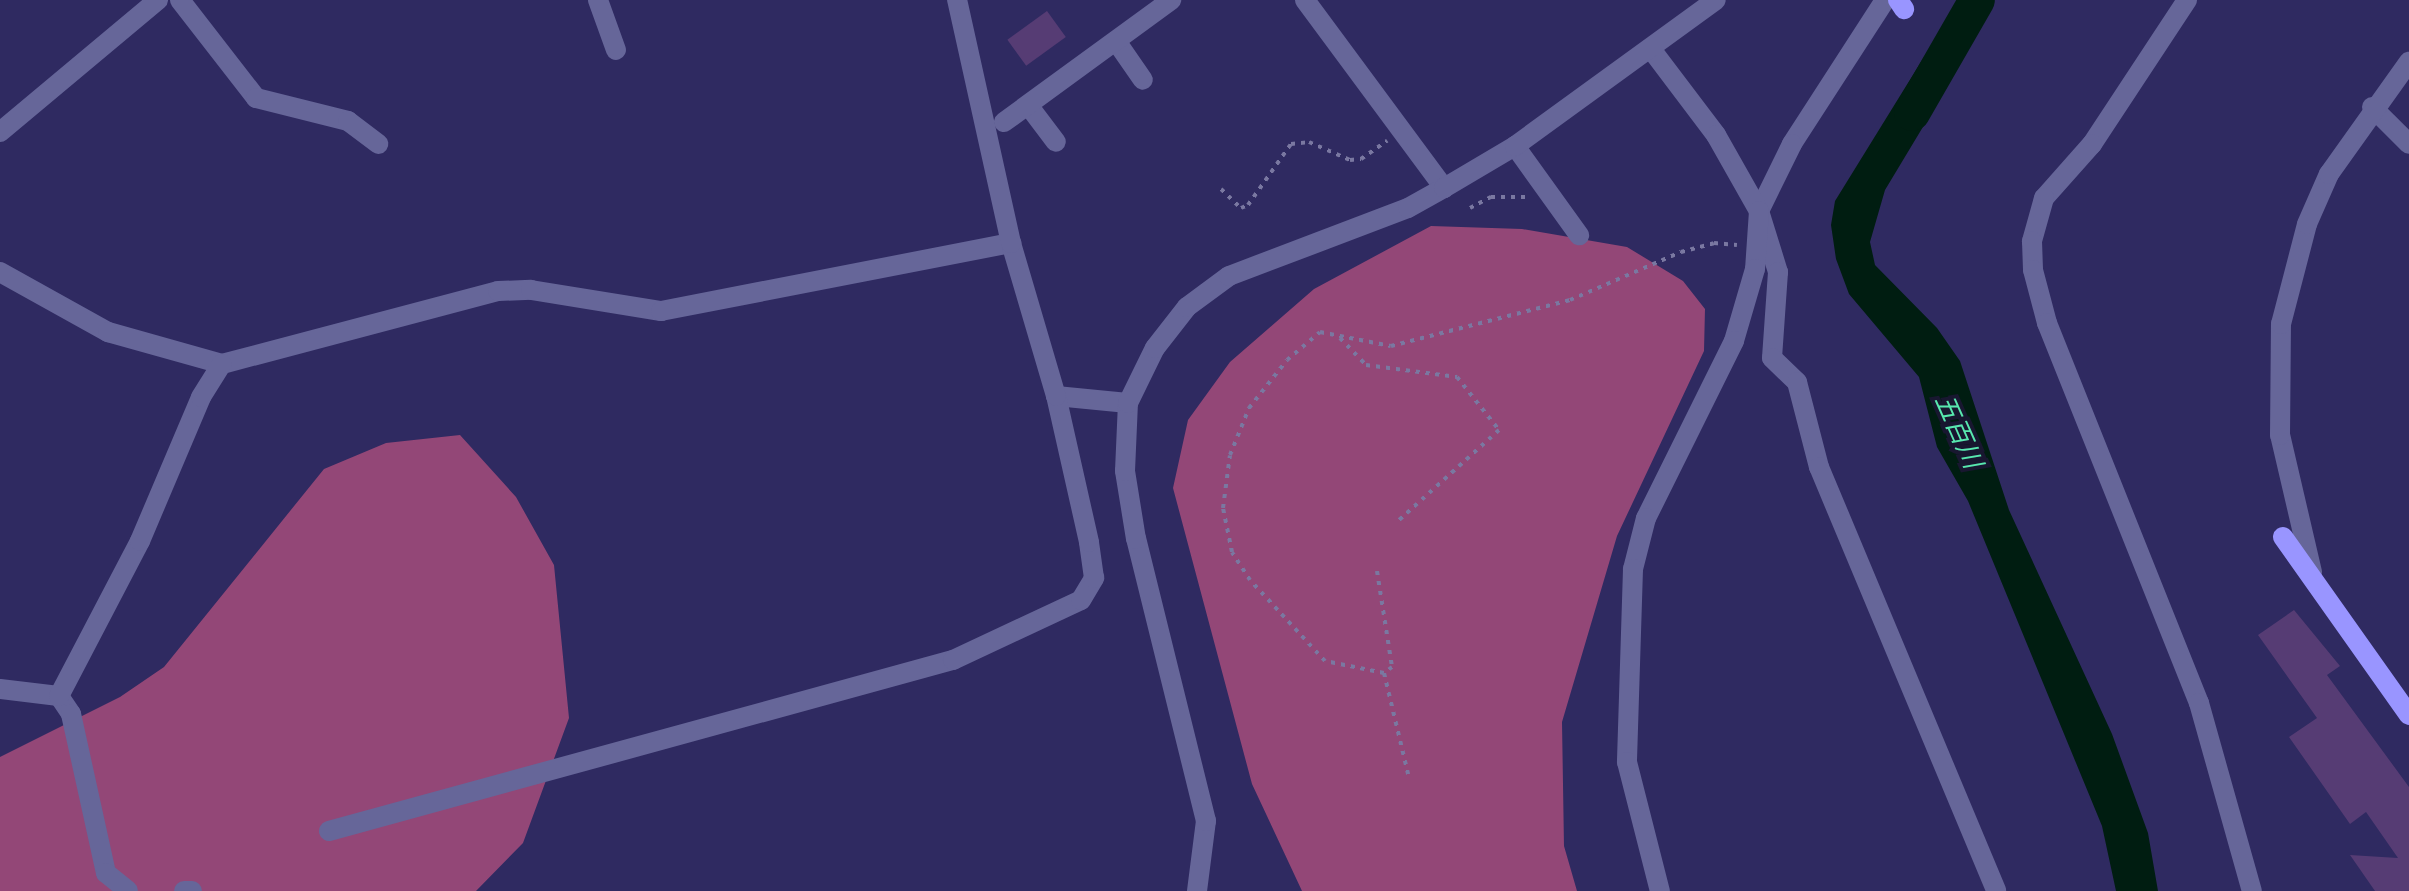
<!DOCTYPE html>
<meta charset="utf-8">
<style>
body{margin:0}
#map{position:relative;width:2409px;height:891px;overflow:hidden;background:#2f2a61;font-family:"PT Serif","Noto Sans JP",serif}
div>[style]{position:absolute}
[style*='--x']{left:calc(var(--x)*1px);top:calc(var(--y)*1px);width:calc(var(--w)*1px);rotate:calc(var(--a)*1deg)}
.forest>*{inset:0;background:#934777}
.water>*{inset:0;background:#001d11}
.river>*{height:36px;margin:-18px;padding:0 18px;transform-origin:18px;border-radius:18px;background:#001d11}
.building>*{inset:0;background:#563c74;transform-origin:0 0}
.path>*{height:4px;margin-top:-2px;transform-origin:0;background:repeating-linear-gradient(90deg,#7a78a1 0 4px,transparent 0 10px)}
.minor>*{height:20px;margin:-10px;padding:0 10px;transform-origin:10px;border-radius:10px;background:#669}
.major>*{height:20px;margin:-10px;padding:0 10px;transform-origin:10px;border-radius:10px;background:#9995ff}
span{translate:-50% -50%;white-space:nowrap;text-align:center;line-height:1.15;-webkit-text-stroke:8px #181730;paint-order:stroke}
.water-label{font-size:26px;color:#58e8af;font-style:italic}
</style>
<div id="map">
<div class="forest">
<i style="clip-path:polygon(1431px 226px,1522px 229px,1627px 247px,1683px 281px,1705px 309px,1704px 351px,1617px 536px,1562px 722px,1564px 846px,1577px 891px,1302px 891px,1252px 784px,1173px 488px,1188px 420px,1230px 362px,1314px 289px)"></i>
<i style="clip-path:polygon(460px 435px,516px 497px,554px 565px,569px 718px,523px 843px,476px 891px,0 891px,0 757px,120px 697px,164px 667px,324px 469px,386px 443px)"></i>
</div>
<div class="water">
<i style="clip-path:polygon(1924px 57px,1947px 87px,1885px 190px,1870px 242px,1875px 265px,1937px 328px,1960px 361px,2009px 510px,2112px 734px,2148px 833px,2158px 891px,2116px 891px,2102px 826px,1968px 501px,1937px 447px,1919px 377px,1849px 294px,1836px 259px,1831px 225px,1835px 201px)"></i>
</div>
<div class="river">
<i style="--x:1912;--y:113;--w:130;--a:-60.1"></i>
</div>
<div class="building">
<i style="left:1047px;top:11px;width:32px;height:49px;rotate:54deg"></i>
<i style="clip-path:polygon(2294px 610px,2340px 666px,2327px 675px,2409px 787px,2409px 891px,2375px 891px,2350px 855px,2398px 858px,2366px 812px,2350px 824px,2289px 737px,2317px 718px,2258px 635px)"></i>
</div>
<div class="path">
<i style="--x:1221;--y:189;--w:28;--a:44"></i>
<i style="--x:1241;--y:208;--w:8;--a:-23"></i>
<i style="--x:1248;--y:205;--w:75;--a:-54.8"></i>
<i style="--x:1291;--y:144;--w:18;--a:-6"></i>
<i style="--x:1309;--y:142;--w:45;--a:23.7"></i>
<i style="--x:1350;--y:160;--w:11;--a:-5"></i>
<i style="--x:1361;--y:159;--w:32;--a:-35"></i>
<i style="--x:1470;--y:208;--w:24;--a:-28"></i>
<i style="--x:1491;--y:197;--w:39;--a:0"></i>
<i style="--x:1340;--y:338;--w:37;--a:46"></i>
<i style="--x:1366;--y:365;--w:92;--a:7.5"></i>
<i style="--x:1457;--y:377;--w:68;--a:51.6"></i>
<i style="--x:1499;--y:430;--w:136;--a:138"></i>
<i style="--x:1377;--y:571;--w:97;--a:81.1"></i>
<i style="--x:1392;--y:667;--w:10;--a:143"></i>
<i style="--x:1384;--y:673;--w:104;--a:76.6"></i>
<i style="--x:1384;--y:673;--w:60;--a:-168.5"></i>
<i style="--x:1325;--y:661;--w:110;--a:-132.8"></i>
<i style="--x:1250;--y:580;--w:33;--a:-123"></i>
<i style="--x:1232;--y:552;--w:45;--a:-101.6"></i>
<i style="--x:1223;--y:508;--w:53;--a:-82.5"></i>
<i style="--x:1230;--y:455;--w:51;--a:-68"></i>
<i style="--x:1249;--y:408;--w:61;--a:-51.6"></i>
<i style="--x:1287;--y:360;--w:43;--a:-40.3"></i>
<i style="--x:1320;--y:332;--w:72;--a:11.2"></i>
<i style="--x:1391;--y:346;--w:185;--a:-14.4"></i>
<i style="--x:1570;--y:300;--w:121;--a:-23.4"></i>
<i style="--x:1681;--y:252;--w:34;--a:-15"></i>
<i style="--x:1714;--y:243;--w:23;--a:5"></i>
</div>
<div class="minor">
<i style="--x:180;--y:0;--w:124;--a:52.2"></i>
<i style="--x:256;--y:98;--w:95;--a:14"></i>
<i style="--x:348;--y:121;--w:38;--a:37"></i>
<i style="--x:598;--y:0;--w:53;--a:70.2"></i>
<i style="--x:1305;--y:0;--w:234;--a:53.5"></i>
<i style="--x:1885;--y:0;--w:171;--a:122.9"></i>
<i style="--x:1792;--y:144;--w:75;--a:116.2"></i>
<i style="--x:1759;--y:211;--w:64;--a:72.7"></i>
<i style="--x:1778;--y:272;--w:86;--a:94"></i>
<i style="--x:1772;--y:358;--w:35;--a:44"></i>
<i style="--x:1797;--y:382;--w:88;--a:75.5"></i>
<i style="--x:1819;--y:467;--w:459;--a:67.3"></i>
<i style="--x:2187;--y:0;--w:173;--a:123.4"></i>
<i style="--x:2092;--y:144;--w:72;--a:131.6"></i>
<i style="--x:2044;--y:198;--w:45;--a:105.6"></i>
<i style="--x:2032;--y:241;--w:29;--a:88"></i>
<i style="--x:2033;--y:270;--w:55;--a:75.2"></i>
<i style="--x:2047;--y:323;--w:409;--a:68.2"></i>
<i style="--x:2199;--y:703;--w:195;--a:74.3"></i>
<i style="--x:1116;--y:41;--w:47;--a:55.3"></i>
<i style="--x:1651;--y:49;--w:108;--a:52.9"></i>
<i style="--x:1716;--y:135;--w:87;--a:60.5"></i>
<i style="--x:1759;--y:211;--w:58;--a:93.9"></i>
<i style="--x:1755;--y:269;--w:75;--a:106.3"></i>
<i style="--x:1734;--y:341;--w:198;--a:116.4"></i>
<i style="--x:1646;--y:518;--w:53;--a:104.3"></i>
<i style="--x:1633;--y:569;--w:193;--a:91.8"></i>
<i style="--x:1627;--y:762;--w:133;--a:75.7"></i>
<i style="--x:1028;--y:105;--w:46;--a:52.9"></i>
<i style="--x:2372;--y:107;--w:52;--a:45"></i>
<i style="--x:1004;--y:122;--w:207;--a:-36.1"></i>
<i style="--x:0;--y:132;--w:206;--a:-39.9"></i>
<i style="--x:1515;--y:146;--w:110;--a:54.3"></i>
<i style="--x:0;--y:272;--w:124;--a:29.1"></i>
<i style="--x:108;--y:332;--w:118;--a:15.7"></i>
<i style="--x:222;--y:364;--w:285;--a:-14.8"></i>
<i style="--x:498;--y:291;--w:33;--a:-2"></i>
<i style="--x:531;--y:290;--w:132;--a:9.2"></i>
<i style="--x:661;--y:311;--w:357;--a:-11"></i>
<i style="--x:1056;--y:396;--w:72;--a:5.6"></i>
<i style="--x:2312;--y:572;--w:141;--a:-103.1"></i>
<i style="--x:2280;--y:435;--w:111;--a:-89.5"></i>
<i style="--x:2281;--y:324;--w:103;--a:-75.4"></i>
<i style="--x:2307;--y:224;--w:55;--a:-66.3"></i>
<i style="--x:2329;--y:174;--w:138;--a:-54.5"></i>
<i style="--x:0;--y:689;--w:59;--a:6.8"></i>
<i style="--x:59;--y:696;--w:22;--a:56"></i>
<i style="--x:71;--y:714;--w:163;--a:77.6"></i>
<i style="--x:106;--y:873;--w:28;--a:39"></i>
<i style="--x:59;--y:696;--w:175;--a:-62.4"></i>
<i style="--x:140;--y:541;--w:156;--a:-67"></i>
<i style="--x:201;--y:397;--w:39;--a:-58"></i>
<i style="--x:329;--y:831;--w:647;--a:-15.33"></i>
<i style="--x:953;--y:660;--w:141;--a:-25.1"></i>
<i style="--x:1081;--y:600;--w:26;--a:-59"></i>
<i style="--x:1094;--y:578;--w:36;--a:-98"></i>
<i style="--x:1089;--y:542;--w:150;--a:-102.7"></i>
<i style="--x:1056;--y:396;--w:159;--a:-106.4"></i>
<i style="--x:1011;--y:243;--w:249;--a:-102.5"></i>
<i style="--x:184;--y:891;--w:8;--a:0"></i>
<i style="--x:1197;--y:891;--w:71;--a:-82.7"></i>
<i style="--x:1206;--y:821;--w:291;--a:-103.9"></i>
<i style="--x:1136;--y:539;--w:69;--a:-99.2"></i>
<i style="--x:1125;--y:471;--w:68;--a:-87.5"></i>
<i style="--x:1128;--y:403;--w:61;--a:-63.9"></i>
<i style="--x:1155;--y:348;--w:52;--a:-52"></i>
<i style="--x:1187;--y:307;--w:52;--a:-36.4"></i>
<i style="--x:1229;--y:276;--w:191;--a:-20.8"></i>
<i style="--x:1408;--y:208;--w:41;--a:-29.1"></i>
<i style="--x:1444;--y:188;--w:82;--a:-30.6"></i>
<i style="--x:1515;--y:146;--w:248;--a:-36"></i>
</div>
<div class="major">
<i style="--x:1898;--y:0;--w:11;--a:56"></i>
<i style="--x:2283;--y:537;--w:218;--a:54.7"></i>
</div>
<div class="water-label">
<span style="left:1959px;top:431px;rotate:66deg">五百川</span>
</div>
</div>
